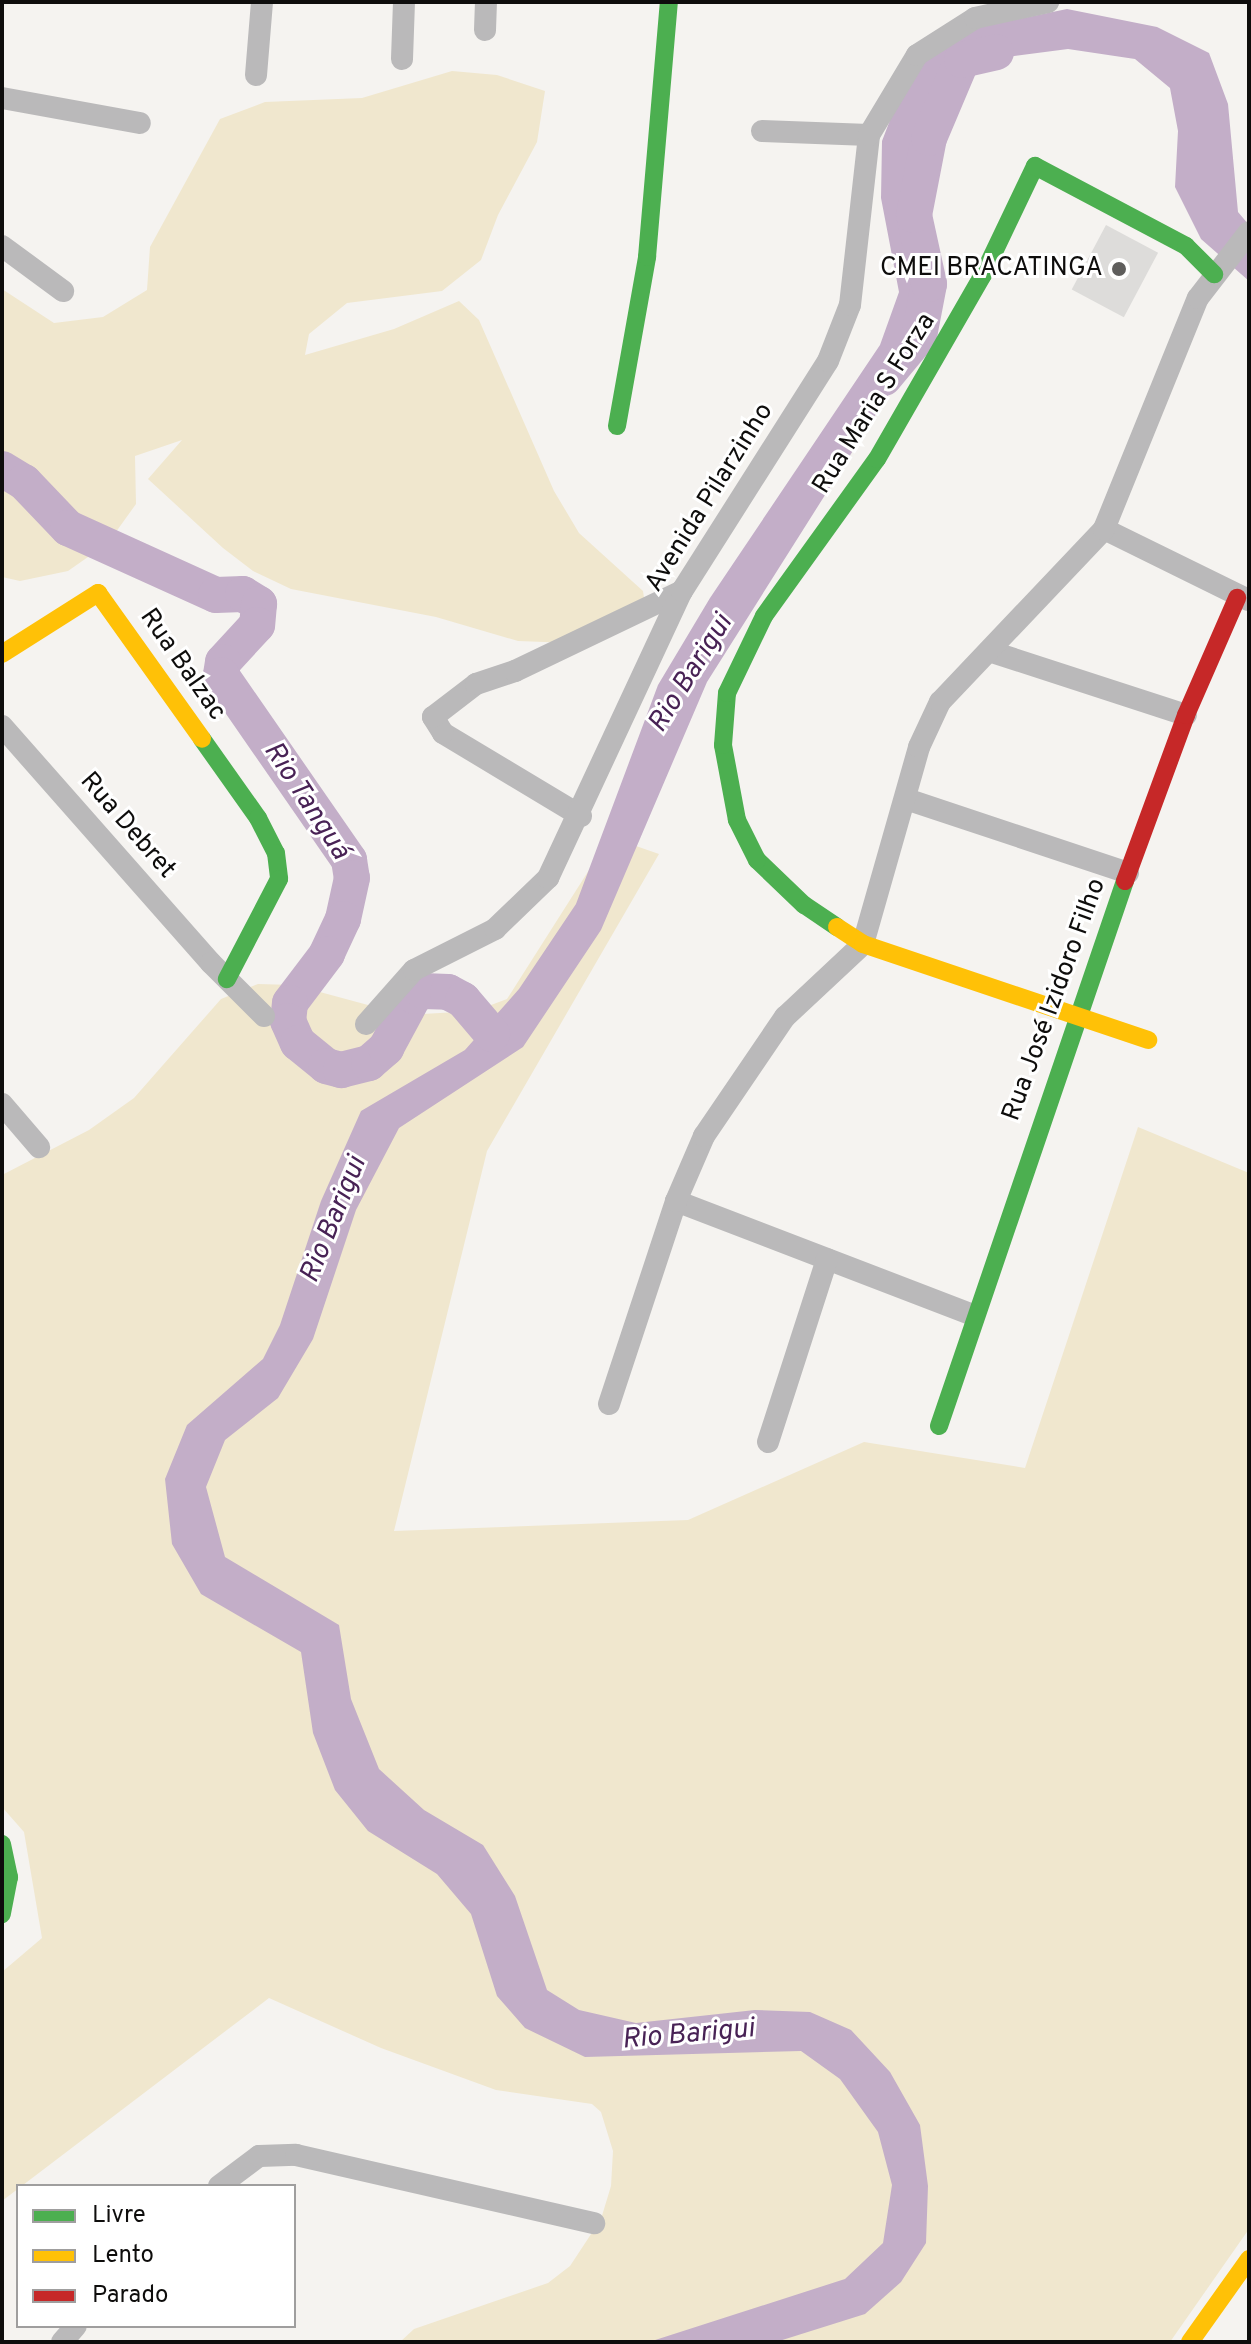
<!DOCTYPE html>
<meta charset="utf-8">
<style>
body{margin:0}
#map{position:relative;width:1251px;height:2344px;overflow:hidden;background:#f5f3f0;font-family:Overpass,sans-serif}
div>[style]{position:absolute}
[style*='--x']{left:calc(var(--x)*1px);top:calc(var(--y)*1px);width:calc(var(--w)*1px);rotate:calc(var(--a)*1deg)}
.green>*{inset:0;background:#f0e7ce}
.water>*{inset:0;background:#c3aec8}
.river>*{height:36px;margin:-18px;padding:0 18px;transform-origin:18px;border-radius:18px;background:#c3aec8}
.building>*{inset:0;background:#dddcda;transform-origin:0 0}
.street>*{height:22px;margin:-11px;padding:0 11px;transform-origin:11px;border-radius:11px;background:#bab9ba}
.fast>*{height:18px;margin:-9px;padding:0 9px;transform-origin:9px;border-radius:9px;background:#4caf50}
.slow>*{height:18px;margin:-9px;padding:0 9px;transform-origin:9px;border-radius:9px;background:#ffc107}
.jam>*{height:18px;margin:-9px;padding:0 9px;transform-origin:9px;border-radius:9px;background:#c62828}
.dots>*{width:22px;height:22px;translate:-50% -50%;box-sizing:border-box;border:4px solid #fff;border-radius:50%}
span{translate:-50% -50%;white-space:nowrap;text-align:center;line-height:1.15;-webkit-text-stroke:6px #fff;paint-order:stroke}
.poi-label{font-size:26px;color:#0e0d0c}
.right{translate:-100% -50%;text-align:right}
.street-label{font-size:26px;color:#0e0d0c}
.water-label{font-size:28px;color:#482255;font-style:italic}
.frame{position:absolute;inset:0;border:4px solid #0e0d0c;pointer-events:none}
.legend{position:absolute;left:16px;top:2184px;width:280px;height:144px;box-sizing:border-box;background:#fff;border:2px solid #9f9e9e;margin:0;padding:10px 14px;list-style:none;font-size:24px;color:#0e0d0c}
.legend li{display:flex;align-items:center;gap:16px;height:40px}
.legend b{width:40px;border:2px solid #9f9e9e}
</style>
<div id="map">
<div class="green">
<i style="clip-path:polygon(452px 71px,497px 75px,545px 91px,537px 142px,498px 215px,481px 260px,442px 291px,347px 303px,309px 334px,305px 355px,394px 329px,459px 301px,479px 320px,554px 491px,579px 533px,643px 591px,647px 618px,571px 643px,518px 641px,436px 617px,291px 589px,253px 571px,223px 548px,148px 479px,182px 440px,135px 456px,136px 504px,108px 543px,68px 571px,20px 581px,2px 577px,2px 289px,54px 323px,103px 317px,147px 290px,150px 247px,220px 119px,265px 102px,362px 98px)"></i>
<i style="clip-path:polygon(610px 837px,659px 854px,487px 1151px,394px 1531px,688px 1520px,864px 1442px,1025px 1468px,1138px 1127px,1249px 1173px,1249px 2229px,1170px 2342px,400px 2342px,414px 2329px,548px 2283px,570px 2266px,601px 2219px,611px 2186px,613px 2151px,601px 2112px,592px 2104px,496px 2090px,381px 2048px,269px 1998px,2px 2201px,2px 1972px,42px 1938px,24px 1832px,2px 1807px,2px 1175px,89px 1130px,134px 1098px,221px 999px,258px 984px,294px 985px,405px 1015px,475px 1011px,507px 999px)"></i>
</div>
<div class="water">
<i style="clip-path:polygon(1067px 9px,1157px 27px,1209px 53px,1228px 104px,1238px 212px,1249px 225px,1249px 281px,1201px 239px,1175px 187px,1178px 131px,1170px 88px,1135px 59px,1068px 49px,999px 58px,956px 73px,926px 128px,905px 208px,926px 300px,909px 362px,707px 682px,601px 930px,523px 1047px,399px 1128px,356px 1210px,313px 1339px,278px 1398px,225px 1440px,206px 1487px,225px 1557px,339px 1625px,351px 1699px,379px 1769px,424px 1810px,483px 1845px,515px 1896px,547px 1990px,579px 2010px,636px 2023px,755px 2010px,810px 2012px,851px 2030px,890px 2072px,920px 2125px,928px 2186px,926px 2243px,901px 2282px,865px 2314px,776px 2342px,649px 2342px,845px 2279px,883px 2243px,892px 2185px,878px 2132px,840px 2079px,801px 2051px,585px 2057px,525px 2028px,497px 1996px,471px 1914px,437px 1874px,368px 1831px,335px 1790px,313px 1733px,301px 1652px,201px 1594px,172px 1544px,165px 1479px,187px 1425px,263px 1359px,280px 1325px,321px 1201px,361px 1111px,465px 1050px,519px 989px,576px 904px,658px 685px,710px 598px,880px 345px,899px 292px,881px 198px,882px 141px,902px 89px,930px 54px,974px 28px)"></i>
</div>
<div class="river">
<i style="--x:884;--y:378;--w:55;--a:-50.2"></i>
<i style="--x:919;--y:336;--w:53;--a:-79.1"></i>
<i style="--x:929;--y:284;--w:71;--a:-102.3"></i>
<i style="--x:914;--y:215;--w:78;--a:-79"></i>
<i style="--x:929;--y:138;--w:85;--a:-67.1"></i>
<i style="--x:962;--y:60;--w:35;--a:-13"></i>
<i style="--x:2;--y:469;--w:26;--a:31"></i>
<i style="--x:24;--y:482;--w:64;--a:46.3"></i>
<i style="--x:68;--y:528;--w:162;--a:24.4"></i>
<i style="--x:216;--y:595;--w:27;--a:-2"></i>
<i style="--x:243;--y:594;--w:19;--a:32"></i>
<i style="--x:259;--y:604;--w:21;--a:95"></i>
<i style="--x:257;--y:625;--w:50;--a:132.6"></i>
<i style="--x:223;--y:662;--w:13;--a:99"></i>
<i style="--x:221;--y:675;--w:225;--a:55.3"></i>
<i style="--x:349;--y:860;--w:18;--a:81"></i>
<i style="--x:352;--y:878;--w:42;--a:102.4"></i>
<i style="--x:343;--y:919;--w:38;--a:115"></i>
<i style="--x:327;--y:954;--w:61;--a:127.1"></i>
<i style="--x:290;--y:1003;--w:18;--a:96"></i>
<i style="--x:288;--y:1021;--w:24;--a:66"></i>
<i style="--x:298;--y:1043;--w:36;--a:39"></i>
<i style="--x:326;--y:1066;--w:16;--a:15"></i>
<i style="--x:341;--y:1070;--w:29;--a:-14"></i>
<i style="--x:369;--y:1063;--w:23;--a:-41"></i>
<i style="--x:386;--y:1048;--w:59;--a:-61.7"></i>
<i style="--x:414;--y:996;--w:10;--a:-29"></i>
<i style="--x:423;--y:991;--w:25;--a:2"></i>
<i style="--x:448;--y:992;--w:17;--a:28"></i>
<i style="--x:463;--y:1000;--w:45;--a:49.5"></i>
</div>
<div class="building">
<i style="left:1106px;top:225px;width:59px;height:73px;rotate:28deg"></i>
</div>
<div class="street">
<i style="--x:485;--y:30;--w:28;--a:-88"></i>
<i style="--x:402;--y:59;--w:57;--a:-88"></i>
<i style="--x:256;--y:75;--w:73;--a:-85.3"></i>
<i style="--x:2;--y:98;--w:140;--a:10.3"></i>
<i style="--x:762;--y:131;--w:107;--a:2.1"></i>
<i style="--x:2;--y:246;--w:76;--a:36.4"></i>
<i style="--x:1104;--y:529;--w:161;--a:26.2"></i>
<i style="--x:989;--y:651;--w:207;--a:18"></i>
<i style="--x:2;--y:726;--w:316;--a:48.6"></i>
<i style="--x:211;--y:963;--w:75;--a:45"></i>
<i style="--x:906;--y:799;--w:234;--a:18.4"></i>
<i style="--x:581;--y:816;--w:161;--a:-149"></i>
<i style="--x:443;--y:733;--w:19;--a:-122"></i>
<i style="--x:433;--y:717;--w:54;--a:-37.5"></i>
<i style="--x:476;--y:684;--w:41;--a:-18.4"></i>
<i style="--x:515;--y:671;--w:185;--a:-25.6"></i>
<i style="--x:366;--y:1024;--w:72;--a:-48.4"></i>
<i style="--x:414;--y:970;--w:91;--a:-26.8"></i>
<i style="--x:495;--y:929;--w:74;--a:-43.9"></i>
<i style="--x:548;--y:878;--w:317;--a:-65"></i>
<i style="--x:682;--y:591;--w:272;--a:-57.6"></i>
<i style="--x:828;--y:361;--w:60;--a:-68.6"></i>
<i style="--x:850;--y:305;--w:171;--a:-83.6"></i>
<i style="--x:869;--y:135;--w:93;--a:-59"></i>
<i style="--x:917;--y:55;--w:69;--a:-32.5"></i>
<i style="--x:975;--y:18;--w:75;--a:-12.4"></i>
<i style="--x:2;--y:1104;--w:57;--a:49.3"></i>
<i style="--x:676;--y:1201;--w:318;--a:21"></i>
<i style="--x:609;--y:1404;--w:214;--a:-71.7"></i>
<i style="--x:676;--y:1201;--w:71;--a:-66.7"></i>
<i style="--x:704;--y:1136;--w:144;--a:-55.8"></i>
<i style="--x:785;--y:1017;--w:107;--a:-43.1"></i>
<i style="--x:863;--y:944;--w:205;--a:-74.1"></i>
<i style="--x:919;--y:747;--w:50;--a:-65"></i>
<i style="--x:940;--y:702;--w:238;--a:-46.5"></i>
<i style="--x:1104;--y:529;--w:249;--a:-67.9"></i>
<i style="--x:1198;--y:298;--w:83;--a:-52.3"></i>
<i style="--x:768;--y:1442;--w:192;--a:-72.1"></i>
<i style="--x:219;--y:2186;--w:50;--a:-36.9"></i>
<i style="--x:259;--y:2156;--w:37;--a:-2"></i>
<i style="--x:296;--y:2155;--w:306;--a:12.9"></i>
<i style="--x:62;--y:2342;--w:21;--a:-49"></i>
</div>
<div class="fast">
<i style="--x:617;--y:426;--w:172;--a:-79.9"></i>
<i style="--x:647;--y:257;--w:256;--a:-85.1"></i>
<i style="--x:202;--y:739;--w:97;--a:54.7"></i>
<i style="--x:258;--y:818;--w:39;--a:63"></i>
<i style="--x:276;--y:853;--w:26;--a:83"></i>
<i style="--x:279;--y:879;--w:113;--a:117.5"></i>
<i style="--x:837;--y:927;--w:40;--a:-146"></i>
<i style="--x:804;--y:905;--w:65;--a:-136.2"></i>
<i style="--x:757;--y:860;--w:45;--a:-116.6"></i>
<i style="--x:737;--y:820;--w:76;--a:-100.6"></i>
<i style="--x:723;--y:745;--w:52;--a:-85.6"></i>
<i style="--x:727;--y:693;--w:85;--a:-64.3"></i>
<i style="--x:764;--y:616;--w:193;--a:-54.3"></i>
<i style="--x:877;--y:459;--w:212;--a:-60.1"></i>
<i style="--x:983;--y:275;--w:121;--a:-64.5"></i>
<i style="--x:1035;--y:166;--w:171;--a:27.9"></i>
<i style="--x:1186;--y:246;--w:40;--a:45"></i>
<i style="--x:939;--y:1426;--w:576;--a:-71.16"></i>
<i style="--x:2;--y:1844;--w:34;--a:78"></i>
<i style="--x:9;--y:1877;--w:38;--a:101"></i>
</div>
<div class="slow">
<i style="--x:2;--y:654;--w:114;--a:-32.4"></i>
<i style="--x:98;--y:593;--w:179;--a:54.5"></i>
<i style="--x:837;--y:927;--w:31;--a:33"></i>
<i style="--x:863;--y:944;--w:301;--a:18.6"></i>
<i style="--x:1190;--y:2342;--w:102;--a:-54.6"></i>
</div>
<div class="jam">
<i style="--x:1125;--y:881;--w:177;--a:-69.8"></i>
<i style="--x:1186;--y:715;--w:128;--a:-66.4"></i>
</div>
<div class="dots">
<i style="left:1119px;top:269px;background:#5f5e5c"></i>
</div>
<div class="poi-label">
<span class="right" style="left:1103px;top:269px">CMEI BRACATINGA</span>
</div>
<div class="street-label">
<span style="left:875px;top:404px;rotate:-58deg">Rua Maria S Forza</span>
<span style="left:710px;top:498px;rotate:-58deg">Avenida Pilarzinho</span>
<span style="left:182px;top:665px;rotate:55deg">Rua Balzac</span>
<span style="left:127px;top:826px;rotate:49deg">Rua Debret</span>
<span style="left:1055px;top:1000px;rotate:-70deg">Rua José Izidoro Filho</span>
</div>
<div class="water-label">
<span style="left:691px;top:674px;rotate:-58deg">Rio Barigui</span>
<span style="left:306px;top:801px;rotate:57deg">Rio Tanguá</span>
<span style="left:334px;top:1220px;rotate:-68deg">Rio Barigui</span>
<span style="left:688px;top:2035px;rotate:-5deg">Rio Barigui</span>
</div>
<div class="frame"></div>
<ul class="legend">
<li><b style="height:10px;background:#4caf50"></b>Livre</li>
<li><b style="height:10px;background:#ffc107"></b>Lento</li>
<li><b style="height:10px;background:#c62828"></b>Parado</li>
</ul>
</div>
